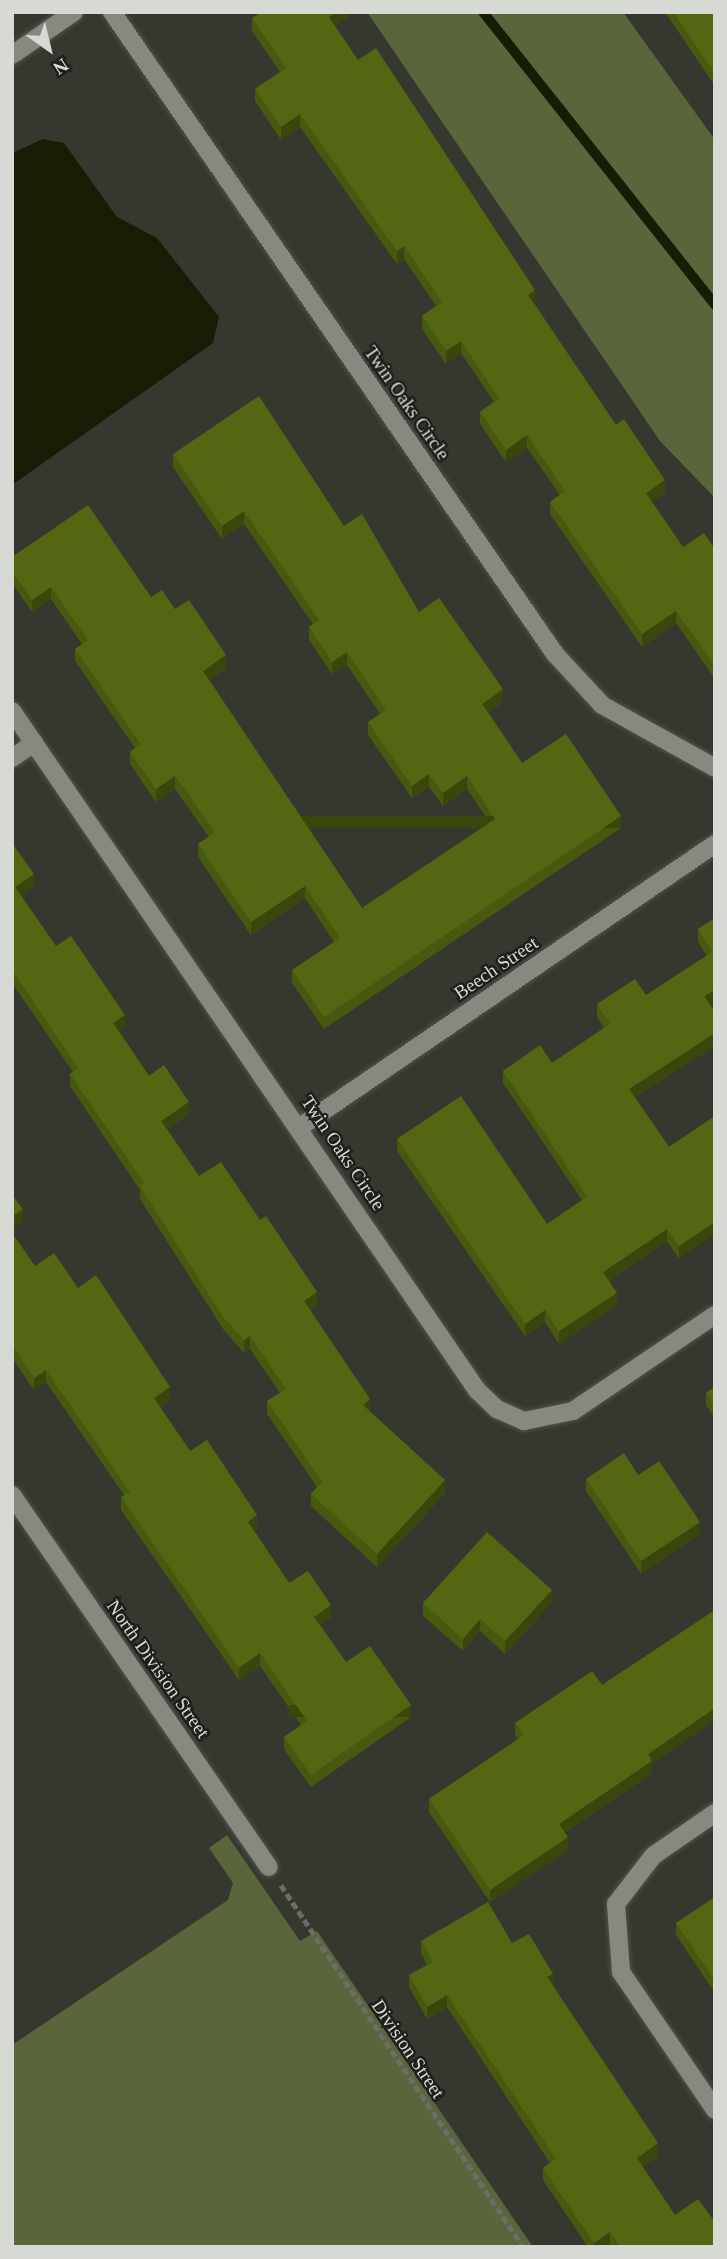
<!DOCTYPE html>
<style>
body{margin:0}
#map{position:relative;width:727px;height:2259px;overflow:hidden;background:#363830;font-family:Georgia,serif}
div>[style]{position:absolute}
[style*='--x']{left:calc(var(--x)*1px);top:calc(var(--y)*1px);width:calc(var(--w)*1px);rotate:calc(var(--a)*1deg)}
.green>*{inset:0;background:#59653a}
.water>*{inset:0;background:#171d05}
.stream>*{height:10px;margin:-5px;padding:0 5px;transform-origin:5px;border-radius:5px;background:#171d05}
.path>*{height:4.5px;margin-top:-2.25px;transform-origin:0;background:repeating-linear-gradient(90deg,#6b6d66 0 7px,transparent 0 10.5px)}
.roads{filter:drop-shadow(0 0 2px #51544d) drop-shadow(0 0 2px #51544d)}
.street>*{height:18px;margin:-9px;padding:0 9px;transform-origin:9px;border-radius:9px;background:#868980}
.secondary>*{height:18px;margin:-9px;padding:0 9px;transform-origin:9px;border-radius:9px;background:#868980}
.wall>*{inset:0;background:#47580f}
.shaded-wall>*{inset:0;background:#3a470c;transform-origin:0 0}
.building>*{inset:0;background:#536611}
span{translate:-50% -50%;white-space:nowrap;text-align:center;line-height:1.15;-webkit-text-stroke:5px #1e1f1b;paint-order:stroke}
.street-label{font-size:19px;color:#d7d9d4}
.frame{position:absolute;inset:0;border:14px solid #d7d9d4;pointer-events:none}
.north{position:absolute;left:14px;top:14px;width:70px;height:70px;-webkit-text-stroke:5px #1e1f1b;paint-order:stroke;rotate:146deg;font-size:19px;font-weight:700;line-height:28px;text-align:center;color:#d7d9d4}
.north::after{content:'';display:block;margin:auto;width:24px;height:32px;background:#d7d9d4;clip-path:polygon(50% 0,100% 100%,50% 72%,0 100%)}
</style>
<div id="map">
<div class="green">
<i style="clip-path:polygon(367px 12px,623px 12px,715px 140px,715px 498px,660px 441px)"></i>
<i style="clip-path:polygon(227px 1835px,300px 1941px,317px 1931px,533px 2247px,12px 2247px,12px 2045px,228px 1900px,233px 1883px,209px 1848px)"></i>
</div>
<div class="water">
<i style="clip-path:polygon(43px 139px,64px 143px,117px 217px,157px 238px,219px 317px,213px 343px,12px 485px,12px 153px)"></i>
</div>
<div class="stream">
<i style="--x:483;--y:12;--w:374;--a:51.6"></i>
</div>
<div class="path">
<i style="--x:281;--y:1885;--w:435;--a:56.2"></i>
</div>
<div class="roads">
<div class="street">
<i style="--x:112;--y:12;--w:780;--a:55.39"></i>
<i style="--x:555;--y:654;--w:69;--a:47.3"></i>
<i style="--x:602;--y:705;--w:129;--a:29.1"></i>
<i style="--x:12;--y:55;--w:75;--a:-34.7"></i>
<i style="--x:12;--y:711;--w:823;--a:55.6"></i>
<i style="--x:477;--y:1390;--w:28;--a:44"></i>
<i style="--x:497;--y:1409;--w:30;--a:24"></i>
<i style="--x:524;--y:1421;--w:50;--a:-11.5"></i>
<i style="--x:573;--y:1411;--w:171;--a:-34.1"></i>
<i style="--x:12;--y:758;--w:27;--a:-34"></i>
<i style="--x:300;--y:1127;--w:502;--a:-34.29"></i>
<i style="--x:715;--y:1813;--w:75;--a:145.3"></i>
<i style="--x:653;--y:1856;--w:61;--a:127.6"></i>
<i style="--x:616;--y:1904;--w:68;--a:85.8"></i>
<i style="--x:621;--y:1972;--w:167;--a:55.7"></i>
</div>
<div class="secondary">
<i style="--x:12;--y:1495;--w:452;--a:55.4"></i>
</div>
</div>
<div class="wall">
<i style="clip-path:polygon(348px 12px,348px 17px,334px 26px,358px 60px,535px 302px,534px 303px,616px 425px,665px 493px,651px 502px,683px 547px,715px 549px,715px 679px,676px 623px,642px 647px,550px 514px,550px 502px,560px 495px,527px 448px,506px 462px,480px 424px,480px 412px,494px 402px,461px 353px,446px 364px,422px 329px,422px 316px,436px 306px,404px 259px,397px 264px,300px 127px,281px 140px,255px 101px,255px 89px,280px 72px,252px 31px,252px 18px)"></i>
<i style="clip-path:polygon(665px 12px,715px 12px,715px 86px)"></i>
<i style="clip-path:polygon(173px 454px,344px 526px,419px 612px,503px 702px,488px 712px,522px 763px,621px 828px,324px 1029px,292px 983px,292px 970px,334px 942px,305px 898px,251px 935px,198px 857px,198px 844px,209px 837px,175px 789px,156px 802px,130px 764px,130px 752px,135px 748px,75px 661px,75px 649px,82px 644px,51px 599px,32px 612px,12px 583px,12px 557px,151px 597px,175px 609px,226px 668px,209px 680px,362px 908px,490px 823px,467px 789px,443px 806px,429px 787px,412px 798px,368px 735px,368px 722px,380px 714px,347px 665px,332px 674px,309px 640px,309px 627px,313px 624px,244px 524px,222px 539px,173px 467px)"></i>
<i style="clip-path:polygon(12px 843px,34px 886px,21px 896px,56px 946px,125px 1028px,119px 1031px,149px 1076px,189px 1114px,167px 1129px,199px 1176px,317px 1305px,310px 1309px,370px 1412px,445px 1493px,377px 1567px,311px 1506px,311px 1494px,317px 1487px,267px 1414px,267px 1401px,280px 1393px,250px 1349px,244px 1353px,223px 1329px,140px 1199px,140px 1190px,70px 1086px,70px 1074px,73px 1072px,12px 983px)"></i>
<i style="clip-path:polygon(715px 918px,715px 1002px,710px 1005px,715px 1012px,715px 1046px,635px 1097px,669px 1147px,715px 1116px,679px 1259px,667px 1241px,609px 1281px,617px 1305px,559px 1344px,545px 1322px,525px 1336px,397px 1151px,397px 1139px,547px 1224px,582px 1200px,503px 1083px,503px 1071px,552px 1063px,604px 1028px,597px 1017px,597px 1004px,646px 995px,707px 956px,698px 942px,698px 929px)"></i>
<i style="clip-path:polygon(12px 1233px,35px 1266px,78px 1288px,170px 1400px,160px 1407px,190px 1451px,257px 1528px,254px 1530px,289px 1583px,331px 1618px,320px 1625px,346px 1662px,411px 1717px,311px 1787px,284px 1749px,284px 1737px,301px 1725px,260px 1666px,239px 1680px,121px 1510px,121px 1497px,124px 1495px,46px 1382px,34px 1390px,12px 1358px)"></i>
<i style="clip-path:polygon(715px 1387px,715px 1418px,706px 1405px,706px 1393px)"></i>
<i style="clip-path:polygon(638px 1475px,700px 1534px,641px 1574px,586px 1491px,586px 1479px)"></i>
<i style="clip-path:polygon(552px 1602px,505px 1654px,480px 1631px,463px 1651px,423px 1616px,423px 1603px)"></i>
<i style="clip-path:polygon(715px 1610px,715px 1720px,652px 1763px,652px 1773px,564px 1833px,568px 1850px,490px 1902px,429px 1812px,429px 1799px,518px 1739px,515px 1735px,515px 1723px,602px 1685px)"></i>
<i style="clip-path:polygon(715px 1897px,715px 1993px,676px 1935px,676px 1923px)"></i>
<i style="clip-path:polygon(421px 1941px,512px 1943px,553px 1985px,658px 2156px,642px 2167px,675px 2215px,715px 2247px,611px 2247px,610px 2245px,607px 2247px,588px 2247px,543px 2180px,543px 2168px,550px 2163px,447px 2007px,427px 2019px,409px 1987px,409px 1975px,427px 1965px,421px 1953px)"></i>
</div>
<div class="shaded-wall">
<i style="clip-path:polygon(336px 12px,348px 12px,348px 17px,329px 30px,329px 17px)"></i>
<i style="clip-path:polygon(300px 114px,300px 127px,281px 140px,281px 127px)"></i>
<i style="clip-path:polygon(404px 246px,404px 259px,397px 264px,397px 251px)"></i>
<i style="clip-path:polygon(535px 290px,535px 302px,528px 307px,528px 295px)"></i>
<i style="clip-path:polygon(461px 341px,461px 353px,446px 364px,446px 351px)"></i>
<i style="clip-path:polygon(527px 435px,527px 448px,506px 462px,506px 450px)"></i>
<i style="clip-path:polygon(665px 480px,665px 493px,646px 506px,646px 493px)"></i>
<i style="clip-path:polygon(244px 511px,244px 524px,222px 539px,222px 526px)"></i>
<i style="clip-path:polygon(51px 587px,51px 599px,32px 612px,32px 600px)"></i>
<i style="clip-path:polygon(676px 611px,676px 623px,642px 647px,642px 634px)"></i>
<i style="clip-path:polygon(347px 652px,347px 665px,332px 674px,332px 662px)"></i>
<i style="clip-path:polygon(226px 655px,226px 668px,203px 684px,203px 671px)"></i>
<i style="clip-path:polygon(503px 689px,503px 702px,482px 716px,482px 704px)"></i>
<i style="clip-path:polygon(429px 774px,429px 787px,412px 798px,412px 786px)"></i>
<i style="clip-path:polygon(175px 776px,175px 789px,156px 802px,156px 789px)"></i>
<i style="clip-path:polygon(467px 776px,467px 789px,443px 806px,443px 793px)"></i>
<i style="left:621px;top:816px;width:12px;height:359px;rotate:90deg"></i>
<i style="clip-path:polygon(34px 874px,34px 886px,15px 900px,15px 887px)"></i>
<i style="clip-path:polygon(305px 886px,305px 898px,251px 935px,251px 922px)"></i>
<i style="clip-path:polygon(715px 990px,715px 1002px,704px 1009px,704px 996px)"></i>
<i style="clip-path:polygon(125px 1015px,125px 1028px,113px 1035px,113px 1023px)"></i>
<i style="clip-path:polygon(715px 1033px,715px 1046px,629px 1101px,629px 1089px)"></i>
<i style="clip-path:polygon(189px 1102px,189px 1114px,161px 1133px,161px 1121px)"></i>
<i style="clip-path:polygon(23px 1209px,23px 1222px,12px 1229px,12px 1217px)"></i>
<i style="clip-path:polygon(715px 1222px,715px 1234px,679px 1259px,679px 1246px)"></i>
<i style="clip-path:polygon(667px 1229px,667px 1241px,603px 1285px,603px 1272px)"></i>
<i style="clip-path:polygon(317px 1292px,317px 1305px,304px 1313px,304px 1301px)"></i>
<i style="clip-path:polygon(617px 1293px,617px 1305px,559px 1344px,559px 1331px)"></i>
<i style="clip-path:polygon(545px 1310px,545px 1322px,525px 1336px,525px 1324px)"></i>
<i style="clip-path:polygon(250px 1336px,250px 1349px,244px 1353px,244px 1340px)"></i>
<i style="clip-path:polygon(46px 1370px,46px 1382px,34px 1390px,34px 1378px)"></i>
<i style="clip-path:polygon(170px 1387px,170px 1400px,154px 1411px,154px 1398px)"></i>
<i style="clip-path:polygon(370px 1399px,370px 1412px,363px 1405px)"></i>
<i style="clip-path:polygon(445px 1480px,445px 1493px,377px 1567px,377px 1554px)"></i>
<i style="clip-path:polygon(257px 1515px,257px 1528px,248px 1534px,248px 1522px)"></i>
<i style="clip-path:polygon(700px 1522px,700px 1534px,641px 1574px,641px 1561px)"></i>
<i style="clip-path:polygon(552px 1590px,552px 1602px,505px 1654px,505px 1641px)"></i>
<i style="clip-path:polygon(331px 1605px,331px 1618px,314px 1629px,314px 1617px)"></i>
<i style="clip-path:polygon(480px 1619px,480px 1631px,463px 1651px,463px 1639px)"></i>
<i style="clip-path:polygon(260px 1653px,260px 1666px,239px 1680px,239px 1668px)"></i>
<i style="left:411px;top:1705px;width:12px;height:122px;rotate:90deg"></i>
<i style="clip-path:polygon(715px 1708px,715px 1720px,652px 1763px,652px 1773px,559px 1836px,559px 1824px,648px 1754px)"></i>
<i style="clip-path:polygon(568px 1837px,568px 1850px,490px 1902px,490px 1890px)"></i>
<i style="clip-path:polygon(553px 1974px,553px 1986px,547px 1977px)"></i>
<i style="clip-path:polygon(447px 1995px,447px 2007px,427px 2019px,427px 2007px)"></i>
<i style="clip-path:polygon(658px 2143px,658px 2156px,637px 2171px,637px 2158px)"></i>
<i style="clip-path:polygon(610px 2232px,610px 2245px,607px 2247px,594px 2247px,594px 2243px)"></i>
</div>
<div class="building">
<i style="clip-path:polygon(262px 12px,336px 12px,329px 17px,358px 60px,376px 48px,535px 290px,528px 295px,616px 425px,624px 419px,665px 480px,646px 493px,683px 547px,704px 533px,715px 549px,715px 666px,676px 611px,642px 634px,550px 502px,565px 491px,527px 435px,506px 450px,480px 412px,499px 398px,461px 341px,446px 351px,422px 316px,442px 302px,404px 246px,397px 251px,300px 114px,281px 127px,255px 89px,286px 68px,252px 18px)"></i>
<i style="clip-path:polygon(673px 12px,715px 12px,715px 74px)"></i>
<i style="clip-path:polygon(259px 396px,344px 526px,362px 514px,419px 612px,439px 598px,503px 689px,482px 704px,522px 763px,566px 734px,621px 816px,324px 1017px,292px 970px,340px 938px,305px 886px,251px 922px,198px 844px,215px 832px,175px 776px,156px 789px,130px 752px,141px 744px,75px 649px,88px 640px,51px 587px,32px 600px,12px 571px,12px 557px,88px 505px,151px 597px,162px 590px,175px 609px,189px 600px,226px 655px,203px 671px,362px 908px,495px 819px,467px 776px,443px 793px,429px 774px,412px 786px,368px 722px,386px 710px,347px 652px,332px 662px,309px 627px,319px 620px,244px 511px,222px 526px,173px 454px)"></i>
<i style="clip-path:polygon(12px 843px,34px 874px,15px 887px,56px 946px,71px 936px,125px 1015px,113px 1023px,149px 1076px,164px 1065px,189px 1102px,161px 1121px,199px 1176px,221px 1162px,260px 1220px,266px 1216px,317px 1292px,304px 1301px,370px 1399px,363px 1405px,445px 1480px,377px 1554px,311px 1494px,322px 1482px,267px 1401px,286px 1389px,250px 1336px,244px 1340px,223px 1317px,140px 1186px,144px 1183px,70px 1074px,78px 1068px,12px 970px)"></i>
<i style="clip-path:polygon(715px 918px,715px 990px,704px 996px,715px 1012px,715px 1033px,629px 1089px,669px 1147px,715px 1116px,715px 1222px,679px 1246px,667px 1229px,603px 1272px,617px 1293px,559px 1331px,545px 1310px,525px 1324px,397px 1139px,461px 1096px,547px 1224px,587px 1197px,503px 1071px,540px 1045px,552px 1063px,610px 1024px,597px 1004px,635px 979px,646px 995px,712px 952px,698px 929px)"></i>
<i style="clip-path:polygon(12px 1195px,23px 1209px,12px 1217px)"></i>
<i style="clip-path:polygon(12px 1233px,35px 1266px,54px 1253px,78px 1288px,96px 1275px,170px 1387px,154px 1398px,190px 1451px,207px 1440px,257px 1515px,248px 1522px,289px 1583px,308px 1571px,331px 1605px,314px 1617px,346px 1662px,370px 1646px,411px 1705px,311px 1775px,284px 1737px,307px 1721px,260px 1653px,239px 1668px,121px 1497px,130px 1492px,46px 1370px,34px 1378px,12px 1345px)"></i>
<i style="clip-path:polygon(715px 1387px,715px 1405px,706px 1393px)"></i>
<i style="clip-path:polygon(624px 1453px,638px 1475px,659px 1461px,700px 1522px,641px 1561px,586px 1479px)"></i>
<i style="clip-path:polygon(487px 1532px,552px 1590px,505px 1641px,480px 1619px,463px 1639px,423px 1603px)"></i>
<i style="clip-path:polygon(715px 1610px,715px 1708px,648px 1754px,652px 1761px,559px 1824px,568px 1837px,490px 1890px,429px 1799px,524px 1735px,515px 1723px,592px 1671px,602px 1685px)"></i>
<i style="clip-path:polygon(715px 1897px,715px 1981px,676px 1923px)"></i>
<i style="clip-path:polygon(488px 1902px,512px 1943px,529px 1934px,553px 1974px,547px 1977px,658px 2143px,637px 2158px,675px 2215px,698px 2199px,715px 2222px,715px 2247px,620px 2247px,610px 2232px,594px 2243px,543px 2168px,556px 2159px,447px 1995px,427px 2007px,409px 1975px,433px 1962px,421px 1941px)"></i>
</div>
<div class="street-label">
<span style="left:407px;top:403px;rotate:55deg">Twin Oaks Circle</span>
<span style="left:496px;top:968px;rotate:-34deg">Beech Street</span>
<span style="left:343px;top:1153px;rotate:56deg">Twin Oaks Circle</span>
<span style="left:158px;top:1669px;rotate:55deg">North Division Street</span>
<span style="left:408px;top:2049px;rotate:56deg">Division Street</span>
</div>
<div class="frame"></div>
<div class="north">N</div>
</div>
